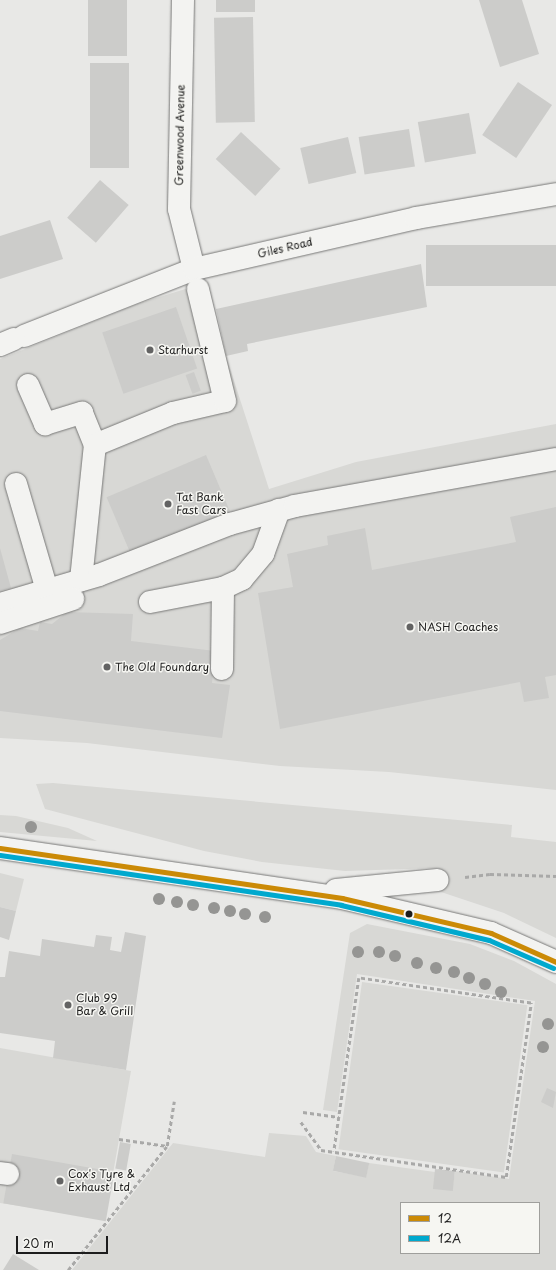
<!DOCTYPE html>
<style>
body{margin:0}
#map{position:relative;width:556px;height:1270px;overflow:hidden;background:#e8e8e6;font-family:"Playpen Sans",sans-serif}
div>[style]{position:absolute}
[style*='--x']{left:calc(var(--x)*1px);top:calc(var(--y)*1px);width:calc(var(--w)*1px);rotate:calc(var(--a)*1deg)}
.built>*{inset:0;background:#d8d8d5;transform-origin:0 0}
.building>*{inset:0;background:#ccccca;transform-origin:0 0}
.path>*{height:2.5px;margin-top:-1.25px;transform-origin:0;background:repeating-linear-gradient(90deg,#a9a9a8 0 4px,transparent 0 7px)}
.roads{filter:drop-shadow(0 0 1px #787877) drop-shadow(0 0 1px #787877)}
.minor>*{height:22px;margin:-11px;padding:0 11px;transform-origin:11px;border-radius:11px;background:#f3f3f1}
.bus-1>*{height:5px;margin:-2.5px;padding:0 2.5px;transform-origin:2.5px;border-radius:2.5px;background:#cb8a06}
.bus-2>*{height:5px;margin:-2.5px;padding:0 2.5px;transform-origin:2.5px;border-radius:2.5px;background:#00a9ce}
.trees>*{width:12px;height:12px;margin:-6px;border-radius:50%;background:#959593}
.dots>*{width:11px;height:11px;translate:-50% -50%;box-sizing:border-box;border:2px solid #f6f6f2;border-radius:50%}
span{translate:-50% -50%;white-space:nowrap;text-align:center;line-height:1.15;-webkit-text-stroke:3px #f6f6f2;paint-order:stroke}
.street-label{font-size:11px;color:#1c1c1c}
.poi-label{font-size:11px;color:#1c1c1c}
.left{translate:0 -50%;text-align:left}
.legend{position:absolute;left:400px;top:1202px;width:140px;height:52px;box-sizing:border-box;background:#f6f6f2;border:1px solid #9f9f9c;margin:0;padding:5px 7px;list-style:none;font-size:12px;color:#1c1c1c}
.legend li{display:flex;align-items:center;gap:8px;height:20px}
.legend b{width:20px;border:1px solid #9f9f9c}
.scale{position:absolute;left:16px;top:1236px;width:92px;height:18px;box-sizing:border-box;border:2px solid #1c1c1c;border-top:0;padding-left:5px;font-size:12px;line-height:14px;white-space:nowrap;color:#1c1c1c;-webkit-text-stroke:3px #f6f6f2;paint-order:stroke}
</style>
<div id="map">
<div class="built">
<i style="clip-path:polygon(208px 282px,226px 356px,269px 489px,356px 462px,556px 424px,556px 790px,389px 772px,280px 766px,87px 743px,0 738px,0 359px,137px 304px)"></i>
<i style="clip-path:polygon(53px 783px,512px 825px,511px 837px,556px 842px,556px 938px,504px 913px,438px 891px,439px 868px,345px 871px,262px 862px,204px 851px,45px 809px,36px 784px)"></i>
<i style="clip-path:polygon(0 815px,16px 816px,68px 828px,97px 841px,0 832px)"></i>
<i style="clip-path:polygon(0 873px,24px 879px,16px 911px,0 907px)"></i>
<i style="clip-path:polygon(evenodd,367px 924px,470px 944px,514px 961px,556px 984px,556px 1270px,72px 1270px,173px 1143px,265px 1157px,269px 1133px,306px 1136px,316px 1152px,336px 1156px,333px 1171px,366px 1177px,369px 1163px,435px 1172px,452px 1191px,455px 1171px,509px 1179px,535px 1001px,357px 974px,337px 1112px,323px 1110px,350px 933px,367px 924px,401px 1203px,539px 1203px,539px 1253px,401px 1253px,401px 1203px)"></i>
<i style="left:362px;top:982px;width:167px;height:169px;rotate:8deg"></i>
<i style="clip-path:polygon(0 1048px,131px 1071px,105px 1219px,0 1203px)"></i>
</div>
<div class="building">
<i style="left:88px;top:0;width:39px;height:56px"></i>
<i style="left:216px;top:0;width:39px;height:12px"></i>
<i style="clip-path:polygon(479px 0,522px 0,539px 54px,500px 67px)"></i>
<i style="left:253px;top:17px;width:105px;height:39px;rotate:89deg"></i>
<i style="left:90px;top:63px;width:39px;height:105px"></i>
<i style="left:518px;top:82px;width:41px;height:64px;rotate:34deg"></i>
<i style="left:469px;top:113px;width:41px;height:52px;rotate:80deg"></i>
<i style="left:409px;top:129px;width:38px;height:51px;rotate:81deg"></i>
<i style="left:241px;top:132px;width:54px;height:37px;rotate:43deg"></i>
<i style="left:348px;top:137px;width:37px;height:49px;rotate:77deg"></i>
<i style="left:100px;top:180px;width:38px;height:50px;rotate:41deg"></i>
<i style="clip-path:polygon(50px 220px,63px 259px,0 279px,0 236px)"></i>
<i style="left:556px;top:245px;width:41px;height:130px;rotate:90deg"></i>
<i style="clip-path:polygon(421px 264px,427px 307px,247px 344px,248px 351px,226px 356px,216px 309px)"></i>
<i style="left:176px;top:307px;width:65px;height:78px;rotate:71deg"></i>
<i style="left:194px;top:372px;width:20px;height:9px;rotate:70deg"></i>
<i style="left:206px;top:455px;width:61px;height:108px;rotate:67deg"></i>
<i style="clip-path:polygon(556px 507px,556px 675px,545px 677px,549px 698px,524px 702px,520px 682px,280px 729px,258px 593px,293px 587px,287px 554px,328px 545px,327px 536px,365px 528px,372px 570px,516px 542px,510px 517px)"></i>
<i style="clip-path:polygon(0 548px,11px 588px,0 591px)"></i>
<i style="clip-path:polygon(67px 612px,133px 614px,131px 641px,215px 651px,212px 683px,230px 685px,222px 738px,0 711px,0 640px,20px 628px,38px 631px,40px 622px,52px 624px)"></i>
<i style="clip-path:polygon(0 907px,16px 911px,9px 940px,0 937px)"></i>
<i style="clip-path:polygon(125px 932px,146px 936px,126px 1070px,53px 1058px,55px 1041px,0 1033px,0 977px,5px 977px,9px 951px,40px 956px,42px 939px,94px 947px,96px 935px,112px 937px,110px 950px,121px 952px)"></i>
<i style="clip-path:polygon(547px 1088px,556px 1092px,553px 1108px,541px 1102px)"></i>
<i style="left:120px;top:1142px;width:11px;height:27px;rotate:10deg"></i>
<i style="left:12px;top:1154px;width:104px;height:50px;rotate:10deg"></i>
<i style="left:336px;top:1156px;width:34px;height:15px;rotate:12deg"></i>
<i style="left:435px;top:1169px;width:20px;height:20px;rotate:6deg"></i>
<i style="clip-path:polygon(13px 1254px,39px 1270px,3px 1270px)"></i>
</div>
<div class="path">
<i style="--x:465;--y:877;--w:25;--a:-7"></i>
<i style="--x:490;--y:874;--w:66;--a:1.7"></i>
<i style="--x:303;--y:1112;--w:36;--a:8"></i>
<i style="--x:301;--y:1122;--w:34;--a:54"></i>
<i style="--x:321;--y:1150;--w:187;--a:8.3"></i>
<i style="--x:506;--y:1177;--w:176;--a:-81.8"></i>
<i style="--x:531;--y:1003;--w:174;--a:-171.7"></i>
<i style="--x:359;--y:978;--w:175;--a:98.2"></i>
<i style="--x:119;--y:1139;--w:49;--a:8.3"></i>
<i style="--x:167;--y:1146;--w:45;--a:-81"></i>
<i style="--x:68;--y:1270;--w:159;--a:-51.4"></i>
</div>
<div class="roads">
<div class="minor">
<i style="--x:183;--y:0;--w:209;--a:91.1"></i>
<i style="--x:179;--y:209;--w:62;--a:76"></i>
<i style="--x:24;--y:336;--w:183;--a:-21.5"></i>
<i style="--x:194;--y:269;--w:228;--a:-12.9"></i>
<i style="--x:416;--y:218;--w:142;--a:-9.7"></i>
<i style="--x:0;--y:345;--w:15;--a:-23"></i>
<i style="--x:28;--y:385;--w:43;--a:66.4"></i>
<i style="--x:45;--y:424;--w:39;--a:-17"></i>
<i style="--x:82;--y:413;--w:35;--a:68"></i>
<i style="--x:95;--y:445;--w:84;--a:-22.3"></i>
<i style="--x:173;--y:413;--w:53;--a:-13"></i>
<i style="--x:225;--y:401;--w:115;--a:-103.6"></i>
<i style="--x:16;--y:484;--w:110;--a:73.7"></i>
<i style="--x:81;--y:580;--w:136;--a:-84.1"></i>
<i style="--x:223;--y:588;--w:21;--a:-25"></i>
<i style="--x:242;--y:579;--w:33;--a:-50"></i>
<i style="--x:263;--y:554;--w:47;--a:-70"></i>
<i style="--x:150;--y:602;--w:74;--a:-10.9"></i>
<i style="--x:223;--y:588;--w:81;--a:90.7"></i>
<i style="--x:0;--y:604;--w:103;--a:-16.3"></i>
<i style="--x:99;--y:575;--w:141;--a:-21.3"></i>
<i style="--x:230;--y:524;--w:67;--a:-15.5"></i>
<i style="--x:295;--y:506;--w:265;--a:-10.2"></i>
<i style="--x:0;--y:623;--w:77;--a:-18.2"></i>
<i style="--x:0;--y:848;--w:346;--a:8.3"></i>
<i style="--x:342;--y:898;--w:153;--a:13.2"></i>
<i style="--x:491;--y:933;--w:71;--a:24"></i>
<i style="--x:336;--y:890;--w:102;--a:-5.6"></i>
<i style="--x:0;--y:1173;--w:8;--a:7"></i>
</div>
</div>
<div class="bus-1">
<i style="--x:0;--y:848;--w:346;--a:8.3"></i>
<i style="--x:342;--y:898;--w:153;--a:13.2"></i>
<i style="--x:491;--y:933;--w:71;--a:24"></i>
</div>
<div class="bus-2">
<i style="--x:0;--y:855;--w:345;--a:8.3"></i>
<i style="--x:341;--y:905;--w:152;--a:13.3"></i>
<i style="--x:489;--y:940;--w:70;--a:23.6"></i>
</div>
<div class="trees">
<i style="left:31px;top:827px"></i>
<i style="left:159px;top:899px"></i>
<i style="left:177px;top:902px"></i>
<i style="left:193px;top:905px"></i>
<i style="left:214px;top:908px"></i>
<i style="left:230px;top:911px"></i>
<i style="left:245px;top:914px"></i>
<i style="left:265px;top:917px"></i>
<i style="left:358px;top:952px"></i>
<i style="left:379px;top:952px"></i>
<i style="left:395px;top:956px"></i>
<i style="left:417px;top:963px"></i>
<i style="left:436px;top:968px"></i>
<i style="left:454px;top:972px"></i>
<i style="left:469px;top:978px"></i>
<i style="left:485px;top:984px"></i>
<i style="left:501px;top:992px"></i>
<i style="left:548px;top:1024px"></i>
<i style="left:543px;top:1047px"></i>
</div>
<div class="dots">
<i style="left:150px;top:350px;background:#636363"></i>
<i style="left:168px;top:504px;background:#636363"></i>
<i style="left:410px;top:627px;background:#636363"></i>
<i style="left:107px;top:667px;background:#636363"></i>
<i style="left:409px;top:914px;background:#1c1c1c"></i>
<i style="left:68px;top:1005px;background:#636363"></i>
<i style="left:60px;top:1181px;background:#636363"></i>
</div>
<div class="street-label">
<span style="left:180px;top:135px;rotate:-89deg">Greenwood Avenue</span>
<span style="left:285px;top:248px;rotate:-13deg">Giles Road</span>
</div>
<div class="poi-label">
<span class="left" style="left:158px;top:350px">Starhurst</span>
<span class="left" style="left:176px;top:504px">Tat Bank<br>Fast Cars</span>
<span class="left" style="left:418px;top:627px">NASH Coaches</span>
<span class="left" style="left:115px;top:667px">The Old Foundary</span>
<span class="left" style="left:76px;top:1005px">Club 99<br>Bar &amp; Grill</span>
<span class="left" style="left:68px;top:1181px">Cox's Tyre &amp;<br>Exhaust Ltd</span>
</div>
<ul class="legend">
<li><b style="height:5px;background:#cb8a06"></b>12</li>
<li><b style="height:5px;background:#00a9ce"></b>12A</li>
</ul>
<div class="scale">20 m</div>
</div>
